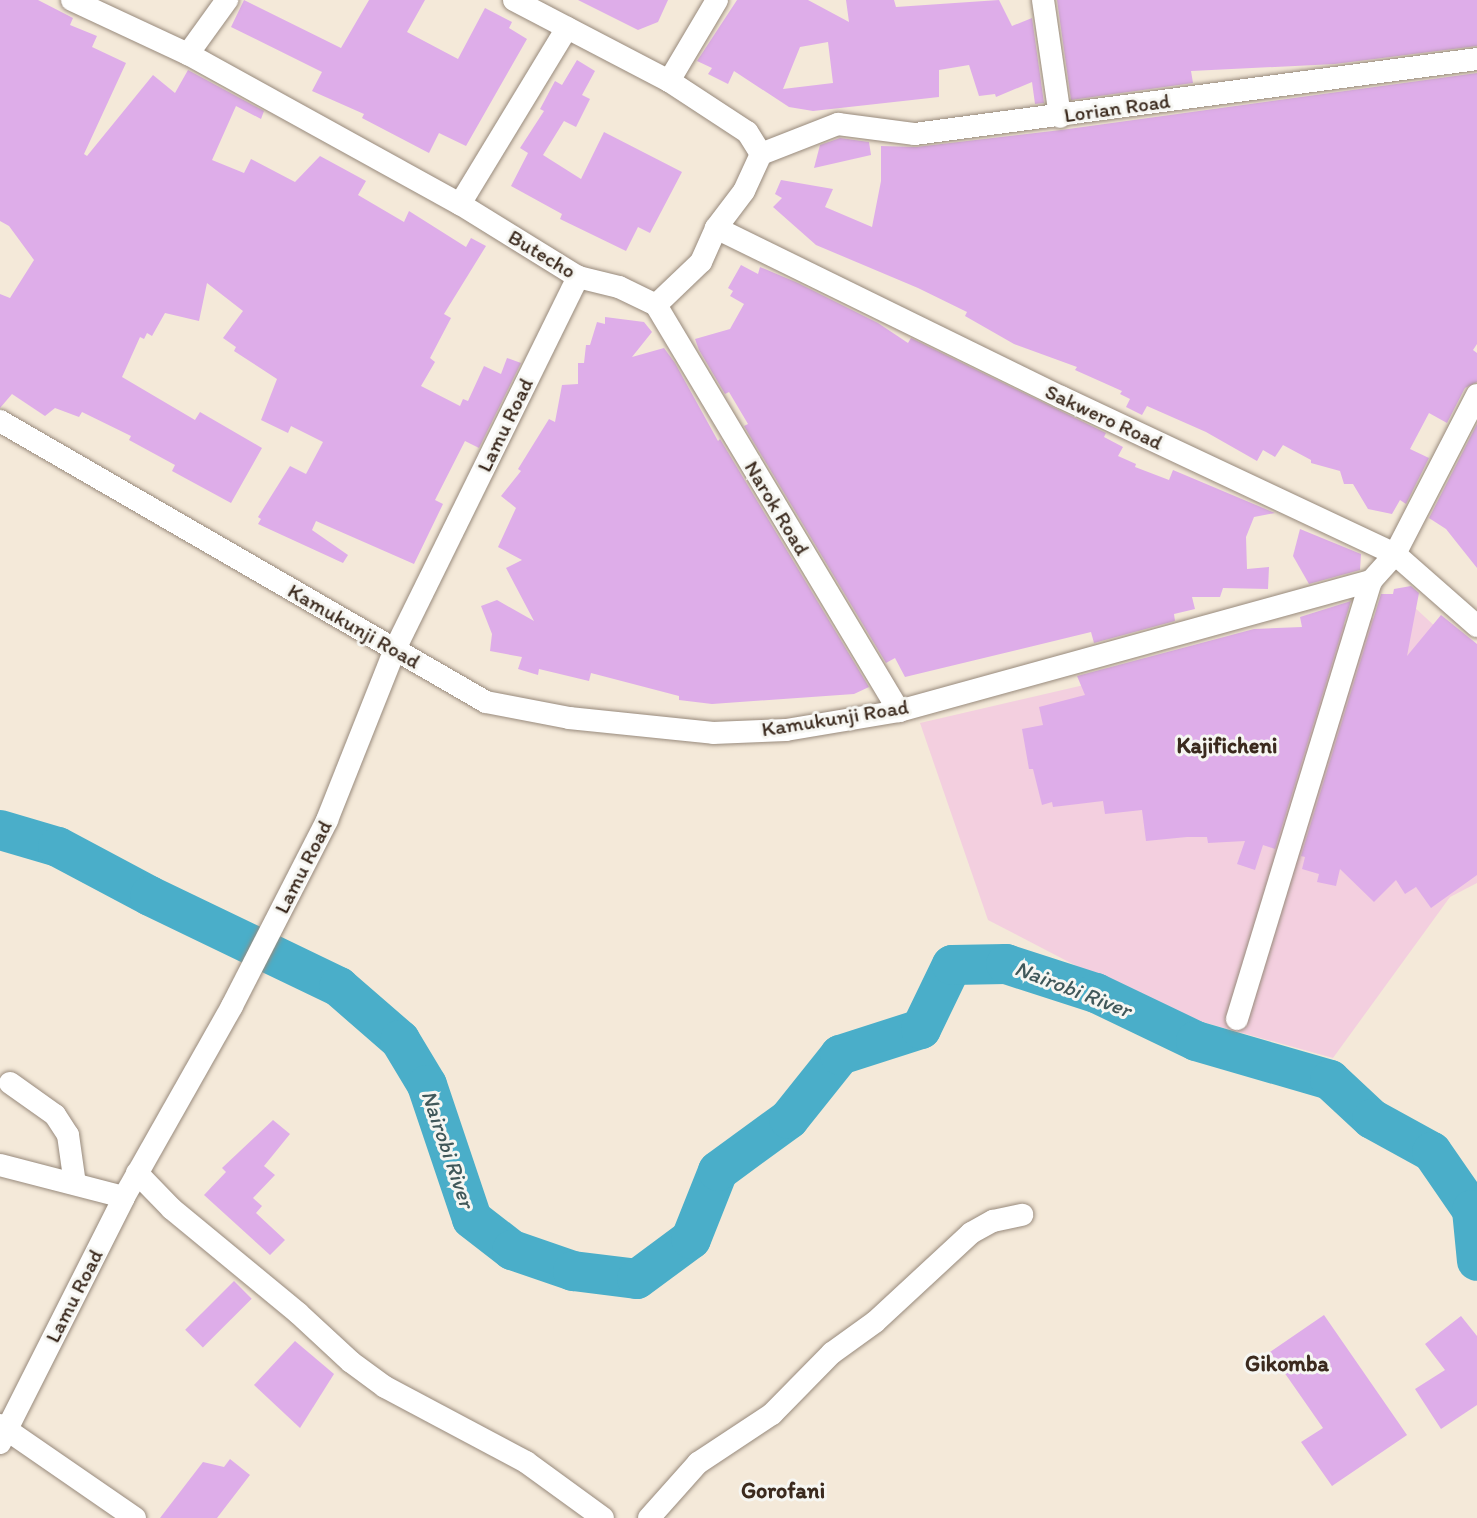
<!DOCTYPE html>
<style>
body{margin:0}
#map{position:relative;width:1477px;height:1518px;overflow:hidden;background:#f4e9d9;font-family:Itim,sans-serif}
div>[style]{position:absolute}
[style*='--x']{left:calc(var(--x)*1px);top:calc(var(--y)*1px);width:calc(var(--w)*1px);rotate:calc(var(--a)*1deg)}
.built>*{inset:0;background:#f3cfdf}
.river>*{height:40px;margin:-20px;padding:0 20px;transform-origin:20px;border-radius:20px;background:#4aaec9}
.building>*{inset:0;background:#deade9;transform-origin:0 0}
.roads{filter:drop-shadow(0 0 2px #988a7c) drop-shadow(0 0 2px #988a7c)}
.minor>*{height:22px;margin:-11px;padding:0 11px;transform-origin:11px;border-radius:11px;background:#fff}
span{translate:-50% -50%;white-space:nowrap;text-align:center;line-height:1.15;-webkit-text-stroke:6px #f6f6f2;paint-order:stroke}
.street-label{font-size:21px;color:#3b2a1e}
.neighbourhood-label{font-size:22px;color:#3b2a1e;font-weight:700}
.water-label{font-size:22px;color:#40585a;font-style:italic}
</style>
<div id="map">
<div class="built">
<i style="clip-path:polygon(1413px 606px,1477px 665px,1477px 883px,1450px 897px,1333px 1058px,1163px 1011px,988px 920px,920px 723px,1404px 611px)"></i>
</div>
<div class="river">
<i style="--x:0;--y:830;--w:60;--a:16.3"></i>
<i style="--x:58;--y:847;--w:104;--a:28"></i>
<i style="--x:150;--y:896;--w:210;--a:25.7"></i>
<i style="--x:339;--y:987;--w:81;--a:41"></i>
<i style="--x:400;--y:1040;--w:52;--a:59"></i>
<i style="--x:427;--y:1085;--w:141;--a:71.4"></i>
<i style="--x:472;--y:1219;--w:51;--a:37.8"></i>
<i style="--x:512;--y:1250;--w:65;--a:19"></i>
<i style="--x:573;--y:1271;--w:64;--a:7.1"></i>
<i style="--x:637;--y:1279;--w:67;--a:-36.5"></i>
<i style="--x:691;--y:1239;--w:73;--a:-68.3"></i>
<i style="--x:718;--y:1171;--w:88;--a:-36.2"></i>
<i style="--x:789;--y:1119;--w:82;--a:-51.4"></i>
<i style="--x:840;--y:1055;--w:85;--a:-17.8"></i>
<i style="--x:921;--y:1029;--w:71;--a:-64.2"></i>
<i style="--x:952;--y:965;--w:54;--a:-1.1"></i>
<i style="--x:1006;--y:964;--w:95;--a:17.9"></i>
<i style="--x:1096;--y:993;--w:111;--a:25.6"></i>
<i style="--x:1196;--y:1041;--w:140;--a:16.2"></i>
<i style="--x:1330;--y:1080;--w:57;--a:42.9"></i>
<i style="--x:1372;--y:1119;--w:68;--a:28.8"></i>
<i style="--x:1432;--y:1152;--w:70;--a:55.4"></i>
<i style="--x:1472;--y:1210;--w:51;--a:84.4"></i>
</div>
<div class="building">
<i style="clip-path:polygon(0 0,38px 0,73px 18px,70px 25px,97px 36px,92px 47px,126px 63px,84px 154px,87px 156px,153px 75px,175px 93px,188px 70px,264px 111px,261px 119px,236px 106px,212px 160px,244px 173px,251px 159px,295px 182px,320px 156px,366px 181px,358px 195px,404px 222px,409px 211px,466px 247px,471px 238px,486px 246px,444px 314px,451px 318px,430px 358px,435px 362px,421px 386px,460px 406px,463px 399px,468px 401px,484px 366px,501px 374px,507px 358px,521px 363px,479px 448px,465px 441px,435px 500px,443px 504px,414px 564px,316px 521px,312px 530px,348px 555px,343px 563px,258px 524px,261px 519px,258px 517px,290px 466px,306px 474px,323px 442px,291px 426px,288px 433px,261px 420px,277px 379px,234px 351px,236px 347px,223px 338px,243px 311px,207px 283px,199px 321px,165px 313px,152px 336px,147px 333px,144px 339px,140px 337px,122px 377px,195px 420px,200px 412px,262px 448px,231px 503px,172px 471px,175px 465px,129px 440px,131px 436px,82px 412px,79px 417px,55px 408px,45px 416px,12px 394px,0 408px,0 294px,10px 298px,34px 260px,9px 226px,0 221px)"></i>
<i style="clip-path:polygon(244px 0,341px 48px,369px 0,425px 0,407px 32px,458px 59px,485px 8px,512px 22px,509px 28px,527px 39px,466px 146px,439px 133px,429px 153px,362px 118px,364px 114px,312px 91px,322px 72px,231px 27px)"></i>
<i style="clip-path:polygon(578px 0,668px 0,658px 22px,638px 30px)"></i>
<i style="clip-path:polygon(evenodd,737px 0,808px 0,849px 22px,846px 0,894px 0,896px 7px,999px 0,1012px 26px,1032px 18px,1044px 103px,1035px 104px,1032px 82px,996px 97px,995px 94px,979px 96px,969px 65px,939px 70px,939px 97px,813px 111px,789px 107px,734px 71px,728px 84px,708px 74px,712px 68px,697px 61px,737px 0,828px 42px,833px 83px,783px 89px,800px 47px,828px 42px)"></i>
<i style="clip-path:polygon(1057px 0,1477px 0,1477px 46px,1335px 64px,1191px 71px,1193px 83px,1071px 100px)"></i>
<i style="clip-path:polygon(577px 60px,595px 71px,582px 95px,590px 99px,576px 127px,564px 121px,543px 155px,581px 179px,604px 132px,682px 172px,650px 233px,638px 227px,626px 251px,560px 219px,562px 214px,511px 186px,528px 153px,520px 148px,544px 111px,540px 109px,555px 81px,562px 85px)"></i>
<i style="clip-path:polygon(1477px 73px,1477px 344px,1473px 350px,1477px 353px,1477px 382px,1465px 388px,1447px 423px,1429px 413px,1410px 449px,1429px 458px,1406px 504px,1400px 500px,1392px 514px,1368px 509px,1353px 484px,1344px 484px,1340px 471px,1311px 463px,1311px 460px,1283px 445px,1275px 457px,1263px 450px,1257px 461px,1206px 432px,1147px 406px,1142px 415px,1126px 407px,1130px 399px,1120px 394px,1122px 391px,1075px 370px,1077px 367px,1014px 344px,965px 316px,967px 312px,918px 288px,816px 245px,773px 207px,782px 198px,775px 194px,781px 180px,833px 189px,825px 207px,872px 227px,881px 181px,881px 146px,916px 147px,1061px 130px)"></i>
<i style="clip-path:polygon(840px 138px,869px 142px,871px 155px,814px 168px,820px 145px)"></i>
<i style="clip-path:polygon(741px 265px,758px 274px,760px 267px,798px 283px,878px 323px,908px 343px,911px 338px,1106px 433px,1104px 437px,1123px 447px,1118px 456px,1136px 464px,1135px 467px,1169px 480px,1173px 470px,1275px 513px,1254px 517px,1246px 537px,1247px 569px,1269px 567px,1268px 589px,1223px 588px,1220px 597px,1192px 597px,1195px 609px,1174px 614px,1175px 621px,1094px 643px,1091px 632px,905px 677px,895px 658px,886px 663px,744px 426px,748px 424px,729px 392px,725px 394px,699px 350px,695px 339px,730px 329px,744px 304px,730px 296px,733px 291px,728px 288px)"></i>
<i style="clip-path:polygon(605px 317px,644px 322px,652px 332px,632px 357px,664px 348px,675px 363px,718px 441px,720px 439px,869px 687px,854px 694px,712px 704px,679px 700px,679px 696px,591px 673px,589px 681px,539px 669px,538px 675px,518px 669px,522px 657px,490px 651px,492px 634px,481px 606px,497px 600px,534px 621px,506px 568px,522px 560px,498px 547px,516px 508px,501px 496px,521px 471px,518px 469px,549px 419px,555px 422px,562px 385px,578px 384px,578px 363px,584px 363px,586px 345px,590px 345px,597px 322px,605px 324px)"></i>
<i style="clip-path:polygon(1477px 424px,1477px 568px,1446px 529px,1429px 518px)"></i>
<i style="clip-path:polygon(1300px 529px,1361px 554px,1360px 570px,1309px 584px,1293px 556px)"></i>
<i style="clip-path:polygon(1411px 586px,1419px 593px,1407px 656px,1441px 615px,1477px 644px,1477px 875px,1431px 908px,1416px 887px,1405px 894px,1396px 880px,1374px 902px,1340px 869px,1336px 886px,1317px 882px,1319px 874px,1302px 869px,1305px 857px,1301px 856px,1381px 594px,1393px 594px,1394px 589px)"></i>
<i style="clip-path:polygon(1351px 601px,1275px 849px,1263px 845px,1255px 870px,1237px 864px,1245px 841px,1208px 843px,1207px 837px,1187px 837px,1146px 841px,1142px 810px,1105px 814px,1103px 801px,1053px 807px,1052px 802px,1042px 805px,1033px 769px,1029px 769px,1022px 729px,1043px 725px,1039px 707px,1085px 695px,1077px 676px,1254px 629px,1302px 627px,1300px 617px)"></i>
<i style="clip-path:polygon(273px 1120px,290px 1134px,264px 1166px,275px 1175px,253px 1198px,262px 1206px,256px 1213px,285px 1240px,270px 1255px,204px 1195px,226px 1172px,222px 1168px)"></i>
<i style="left:234px;top:1281px;width:25px;height:69px;rotate:45deg"></i>
<i style="clip-path:polygon(1324px 1315px,1407px 1435px,1332px 1486px,1301px 1442px,1323px 1428px,1270px 1352px)"></i>
<i style="clip-path:polygon(1461px 1316px,1477px 1336px,1477px 1405px,1441px 1429px,1415px 1389px,1445px 1370px,1425px 1344px)"></i>
<i style="clip-path:polygon(295px 1341px,334px 1374px,300px 1428px,254px 1385px)"></i>
<i style="clip-path:polygon(230px 1459px,250px 1475px,217px 1518px,160px 1518px,203px 1462px,224px 1467px)"></i>
</div>
<div class="roads">
<div class="minor">
<i style="--x:72;--y:0;--w:128;--a:25"></i>
<i style="--x:188;--y:54;--w:311;--a:28.9"></i>
<i style="--x:460;--y:204;--w:139;--a:31.7"></i>
<i style="--x:578;--y:277;--w:42;--a:13.7"></i>
<i style="--x:619;--y:287;--w:41;--a:25.9"></i>
<i style="--x:656;--y:305;--w:62;--a:-43.7"></i>
<i style="--x:701;--y:262;--w:37;--a:-66"></i>
<i style="--x:716;--y:228;--w:46;--a:-52.9"></i>
<i style="--x:744;--y:191;--w:41;--a:-65.3"></i>
<i style="--x:761;--y:154;--w:26;--a:-122"></i>
<i style="--x:747;--y:132;--w:93;--a:-146.8"></i>
<i style="--x:669;--y:81;--w:175;--a:-152.4"></i>
<i style="--x:1043;--y:0;--w:118;--a:81.7"></i>
<i style="--x:188;--y:54;--w:67;--a:-54.2"></i>
<i style="--x:669;--y:81;--w:94;--a:-59.3"></i>
<i style="--x:761;--y:154;--w:83;--a:-21.3"></i>
<i style="--x:838;--y:124;--w:78;--a:7.4"></i>
<i style="--x:915;--y:134;--w:567;--a:-7.6"></i>
<i style="--x:460;--y:204;--w:206;--a:-58.7"></i>
<i style="--x:716;--y:228;--w:384;--a:26.1"></i>
<i style="--x:1061;--y:397;--w:369;--a:25.2"></i>
<i style="--x:1395;--y:554;--w:109;--a:41.3"></i>
<i style="--x:656;--y:305;--w:473;--a:59.1"></i>
<i style="--x:0;--y:421;--w:561;--a:30.04"></i>
<i style="--x:486;--y:702;--w:85;--a:10.9"></i>
<i style="--x:569;--y:718;--w:145;--a:5.9"></i>
<i style="--x:713;--y:733;--w:73;--a:-2.4"></i>
<i style="--x:786;--y:730;--w:115;--a:-9.5"></i>
<i style="--x:899;--y:711;--w:490;--a:-15.4"></i>
<i style="--x:1371;--y:581;--w:36;--a:-48"></i>
<i style="--x:1395;--y:554;--w:179;--a:-62.7"></i>
<i style="--x:1237;--y:1019;--w:458;--a:-73"></i>
<i style="--x:10;--y:1083;--w:55;--a:35.4"></i>
<i style="--x:55;--y:1115;--w:24;--a:57"></i>
<i style="--x:68;--y:1135;--w:49;--a:81.9"></i>
<i style="--x:0;--y:1165;--w:128;--a:14.5"></i>
<i style="--x:137;--y:1173;--w:50;--a:45.8"></i>
<i style="--x:172;--y:1209;--w:163;--a:39.5"></i>
<i style="--x:298;--y:1313;--w:72;--a:42.8"></i>
<i style="--x:351;--y:1362;--w:42;--a:36.3"></i>
<i style="--x:385;--y:1387;--w:160;--a:28"></i>
<i style="--x:526;--y:1462;--w:95;--a:36"></i>
<i style="--x:0;--y:1425;--w:164;--a:34.6"></i>
<i style="--x:0;--y:1443;--w:275;--a:-63.2"></i>
<i style="--x:124;--y:1197;--w:219;--a:-60.5"></i>
<i style="--x:232;--y:1006;--w:209;--a:-62.9"></i>
<i style="--x:327;--y:820;--w:184;--a:-68.3"></i>
<i style="--x:395;--y:649;--w:415;--a:-63.8"></i>
<i style="--x:649;--y:1518;--w:74;--a:-48.3"></i>
<i style="--x:698;--y:1463;--w:89;--a:-33.5"></i>
<i style="--x:772;--y:1414;--w:86;--a:-45.5"></i>
<i style="--x:832;--y:1353;--w:53;--a:-35.8"></i>
<i style="--x:875;--y:1322;--w:131;--a:-42.8"></i>
<i style="--x:971;--y:1233;--w:25;--a:-29"></i>
<i style="--x:993;--y:1221;--w:30;--a:-12"></i>
</div>
</div>
<div class="street-label">
<span style="left:1117px;top:108px;rotate:-8deg">Lorian Road</span>
<span style="left:542px;top:254px;rotate:31deg">Butecho</span>
<span style="left:1104px;top:417px;rotate:25deg">Sakwero Road</span>
<span style="left:505px;top:425px;rotate:-64deg">Lamu Road</span>
<span style="left:777px;top:508px;rotate:59deg">Narok Road</span>
<span style="left:354px;top:626px;rotate:30deg">Kamukunji Road</span>
<span style="left:835px;top:718px;rotate:-9deg">Kamukunji Road</span>
<span style="left:303px;top:867px;rotate:-63deg">Lamu Road</span>
<span style="left:74px;top:1296px;rotate:-63deg">Lamu Road</span>
</div>
<div class="neighbourhood-label">
<span style="left:1227px;top:746px">Kajificheni</span>
<span style="left:1287px;top:1364px">Gikomba</span>
<span style="left:783px;top:1491px">Gorofani</span>
</div>
<div class="water-label">
<span style="left:1073px;top:989px;rotate:21deg">Nairobi River</span>
<span style="left:448px;top:1149px;rotate:71deg">Nairobi River</span>
</div>
</div>
